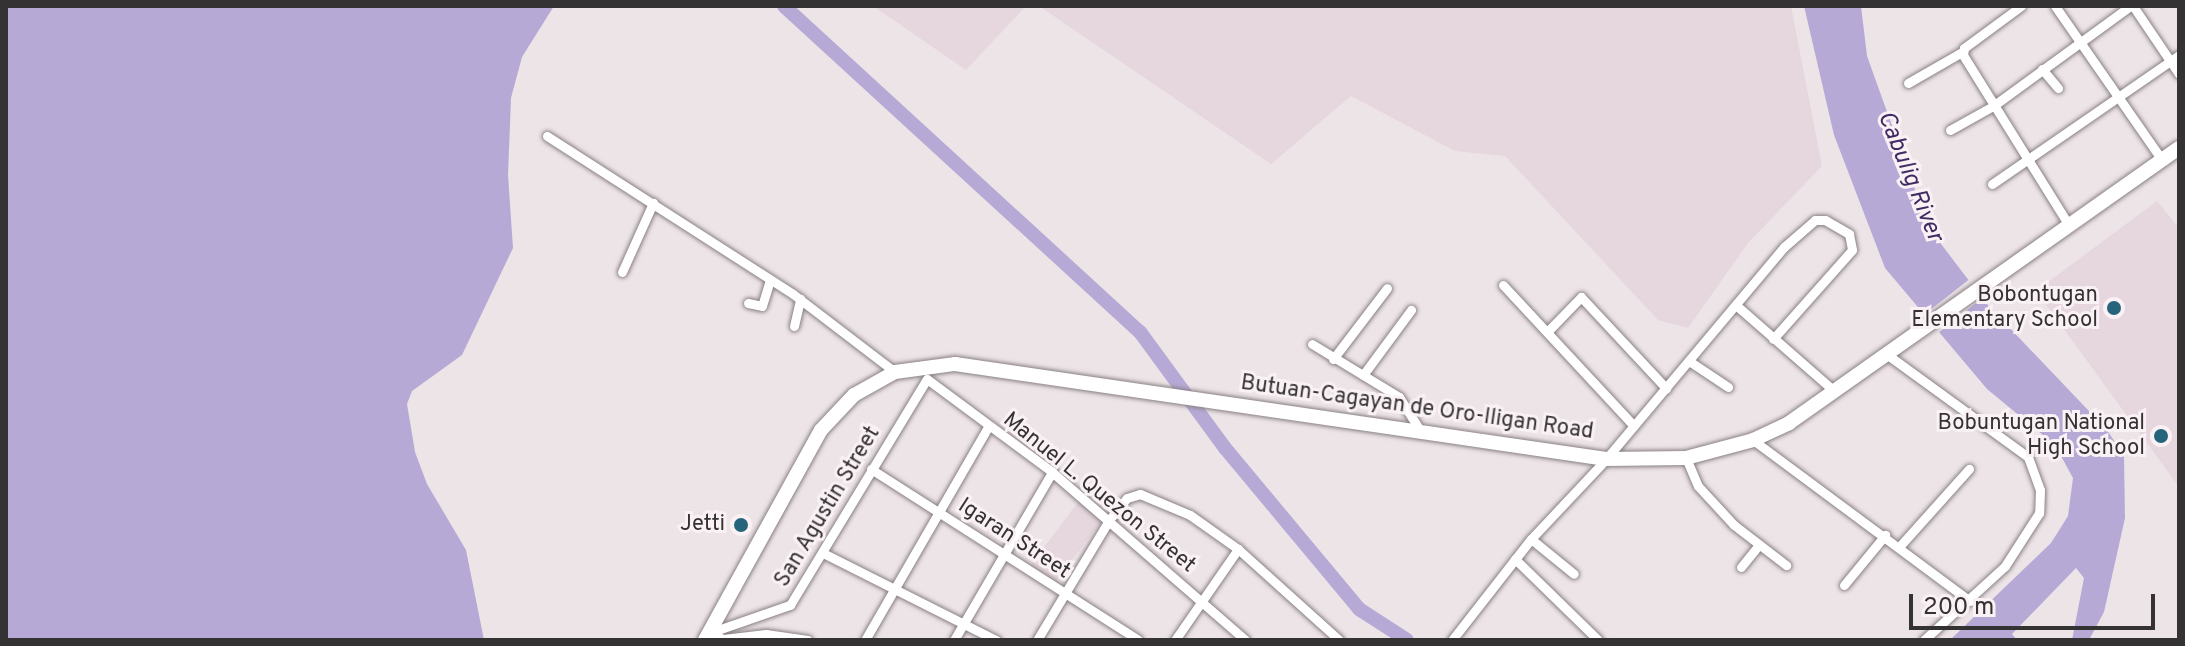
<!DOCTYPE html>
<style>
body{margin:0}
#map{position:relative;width:2185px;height:646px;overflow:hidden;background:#ede4e8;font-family:Overpass,sans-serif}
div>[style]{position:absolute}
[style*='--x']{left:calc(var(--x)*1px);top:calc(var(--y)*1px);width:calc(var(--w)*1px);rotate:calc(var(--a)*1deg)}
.built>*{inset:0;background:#e6d6de;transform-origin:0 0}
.water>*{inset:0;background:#b6a9d6}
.pier>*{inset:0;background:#ede4e8;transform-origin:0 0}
.river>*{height:14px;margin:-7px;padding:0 7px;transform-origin:7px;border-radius:7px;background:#b6a9d6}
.roads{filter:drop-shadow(0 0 2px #898084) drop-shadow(0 0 2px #898084)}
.minor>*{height:9px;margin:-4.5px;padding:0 4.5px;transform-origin:4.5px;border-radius:4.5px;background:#fff}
.trunk>*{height:14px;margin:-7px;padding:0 7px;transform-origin:7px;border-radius:7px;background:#fff}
.dots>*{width:22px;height:22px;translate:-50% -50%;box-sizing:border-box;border:4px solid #faf1f5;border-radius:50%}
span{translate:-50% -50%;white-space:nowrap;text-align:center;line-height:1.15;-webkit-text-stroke:6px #faf1f5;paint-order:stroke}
.poi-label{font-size:22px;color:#353234}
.right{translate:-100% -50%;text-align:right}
.street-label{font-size:22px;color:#353234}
.water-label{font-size:24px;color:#402c64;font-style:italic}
.frame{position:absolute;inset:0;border:8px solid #353234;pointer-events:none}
.scale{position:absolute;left:1909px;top:594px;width:246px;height:36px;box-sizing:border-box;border:4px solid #353234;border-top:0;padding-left:10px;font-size:24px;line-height:28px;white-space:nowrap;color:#353234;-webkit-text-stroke:6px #faf1f5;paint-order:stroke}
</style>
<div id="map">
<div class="built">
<i style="clip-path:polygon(873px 6px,1026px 6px,966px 70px)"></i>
<i style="clip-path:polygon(1039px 6px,1791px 6px,1822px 166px,1748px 243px,1688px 328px,1658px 320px,1505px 156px,1455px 151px,1351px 96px,1271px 164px)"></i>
<i style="clip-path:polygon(2157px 201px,2179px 228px,2179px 487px,2036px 291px)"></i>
<i style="left:1079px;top:501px;width:30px;height:82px;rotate:37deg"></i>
</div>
<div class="water">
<i style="clip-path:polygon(6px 6px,554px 6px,522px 57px,511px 98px,508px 175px,513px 248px,462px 355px,412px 391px,407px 404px,415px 452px,427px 484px,466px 550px,484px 640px,6px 640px)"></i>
<i style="clip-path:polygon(1804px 6px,1861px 6px,1867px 56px,1923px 212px,1938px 240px,1986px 303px,2107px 430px,2124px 456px,2125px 518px,2104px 612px,2089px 640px,2072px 640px,2084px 578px,2076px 568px,2012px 634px,2017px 640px,1950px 640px,2051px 543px,2068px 516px,2073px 478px,2055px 445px,1987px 389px,1885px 268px,1834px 135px)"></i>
</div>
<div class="pier">
<i style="left:1971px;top:278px;width:23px;height:65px;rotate:52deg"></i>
</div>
<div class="river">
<i style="--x:784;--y:6;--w:483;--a:42.5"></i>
<i style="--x:1140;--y:332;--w:144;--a:53.8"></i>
<i style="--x:1225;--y:448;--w:209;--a:50.2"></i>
<i style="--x:1359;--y:609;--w:57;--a:32.9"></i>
</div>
<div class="roads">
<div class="minor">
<i style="--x:2021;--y:6;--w:71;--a:143.6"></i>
<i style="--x:1964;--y:48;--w:7;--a:98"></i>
<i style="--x:1963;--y:55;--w:200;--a:58.1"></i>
<i style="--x:2055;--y:6;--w:188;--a:55.2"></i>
<i style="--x:2133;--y:6;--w:82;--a:55.9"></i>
<i style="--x:2042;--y:69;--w:25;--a:50"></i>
<i style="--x:1908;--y:83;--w:62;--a:-29.9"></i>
<i style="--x:1950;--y:130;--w:49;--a:-29.2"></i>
<i style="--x:1993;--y:106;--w:170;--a:-36.1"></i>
<i style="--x:547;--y:136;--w:292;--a:32.7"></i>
<i style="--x:793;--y:294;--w:128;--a:37.4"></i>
<i style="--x:1992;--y:184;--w:227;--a:-34.6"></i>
<i style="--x:622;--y:272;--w:76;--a:-65.8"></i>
<i style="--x:1503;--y:285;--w:192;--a:47.1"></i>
<i style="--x:748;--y:303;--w:14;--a:12"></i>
<i style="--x:762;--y:306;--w:27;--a:-73"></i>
<i style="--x:1737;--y:306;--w:129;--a:41.2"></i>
<i style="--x:794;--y:326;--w:28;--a:-77"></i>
<i style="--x:1547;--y:332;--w:49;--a:-45.8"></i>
<i style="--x:1581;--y:297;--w:125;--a:47"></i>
<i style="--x:1312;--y:344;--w:102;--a:31.3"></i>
<i style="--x:1399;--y:397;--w:41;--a:57.8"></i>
<i style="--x:1885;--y:353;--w:177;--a:36"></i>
<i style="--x:2028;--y:457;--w:35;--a:70"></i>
<i style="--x:2040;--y:490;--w:23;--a:92"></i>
<i style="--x:2039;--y:513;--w:63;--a:122.7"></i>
<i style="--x:2005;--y:566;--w:110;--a:137.6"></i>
<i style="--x:1333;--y:359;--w:89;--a:-52.7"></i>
<i style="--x:1689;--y:361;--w:47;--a:33.7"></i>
<i style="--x:1363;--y:375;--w:81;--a:-53.6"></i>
<i style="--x:927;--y:379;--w:156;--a:36.6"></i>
<i style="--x:1052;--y:472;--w:256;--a:41"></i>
<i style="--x:1753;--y:440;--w:270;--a:36.6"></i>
<i style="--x:1686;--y:458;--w:30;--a:67"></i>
<i style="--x:1698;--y:486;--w:53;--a:47.3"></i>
<i style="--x:1734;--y:525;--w:66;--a:37.6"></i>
<i style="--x:871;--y:469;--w:317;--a:32.6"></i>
<i style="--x:1531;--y:539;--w:55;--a:39.1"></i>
<i style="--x:1899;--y:547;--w:105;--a:-48.1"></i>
<i style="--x:823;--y:553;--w:194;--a:26.7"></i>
<i style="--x:1515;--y:559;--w:116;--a:44.3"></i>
<i style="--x:1741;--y:567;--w:28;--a:-51"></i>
<i style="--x:1844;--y:585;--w:65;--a:-50.6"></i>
<i style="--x:709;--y:633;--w:86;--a:-19.1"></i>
<i style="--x:790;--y:605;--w:264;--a:-58.8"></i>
<i style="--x:709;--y:633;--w:15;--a:23"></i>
<i style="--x:723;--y:639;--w:43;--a:-6.6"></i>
<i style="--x:766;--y:634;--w:42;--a:8.1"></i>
<i style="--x:865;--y:640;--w:246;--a:-60"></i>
<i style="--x:954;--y:640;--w:194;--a:-59.7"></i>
<i style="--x:1037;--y:640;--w:140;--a:-59"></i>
<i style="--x:1109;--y:520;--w:28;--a:-51"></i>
<i style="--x:1127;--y:498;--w:14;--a:-17"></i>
<i style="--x:1140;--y:494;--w:54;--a:22.8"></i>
<i style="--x:1190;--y:515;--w:59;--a:35.3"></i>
<i style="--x:1238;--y:549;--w:136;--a:42"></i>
<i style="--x:1175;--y:640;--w:111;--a:-55.3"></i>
<i style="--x:1452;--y:640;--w:128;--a:-52"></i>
<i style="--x:1531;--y:539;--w:110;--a:-46.8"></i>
<i style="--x:1606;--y:459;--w:277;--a:-50"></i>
<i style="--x:1784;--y:247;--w:41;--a:-41.1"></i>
<i style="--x:1815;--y:220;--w:10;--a:0"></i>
<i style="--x:1825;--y:220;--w:28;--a:30"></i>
<i style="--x:1849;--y:234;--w:16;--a:79"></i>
<i style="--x:1852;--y:250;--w:119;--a:131.6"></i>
</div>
<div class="trunk">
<i style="--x:705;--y:640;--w:240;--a:-61.1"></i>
<i style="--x:821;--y:430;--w:48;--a:-46.7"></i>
<i style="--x:854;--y:395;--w:47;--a:-29.3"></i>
<i style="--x:895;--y:372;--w:61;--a:-7.6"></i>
<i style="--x:955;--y:364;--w:658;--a:8.3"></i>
<i style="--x:1606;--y:459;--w:80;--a:-0.7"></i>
<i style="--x:1686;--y:458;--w:69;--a:-15"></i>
<i style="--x:1753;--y:440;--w:40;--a:-25"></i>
<i style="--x:1789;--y:423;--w:477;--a:-35.2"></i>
</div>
</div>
<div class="dots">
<i style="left:2114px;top:308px;background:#25647a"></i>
<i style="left:2161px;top:436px;background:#25647a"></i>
<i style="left:741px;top:525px;background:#25647a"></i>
</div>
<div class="poi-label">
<span class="right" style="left:2098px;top:308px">Bobontugan<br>Elementary School</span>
<span class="right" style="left:2145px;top:436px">Bobuntugan National<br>High School</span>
<span class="right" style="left:725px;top:525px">Jetti</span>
</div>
<div class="street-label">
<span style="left:1417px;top:408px;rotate:8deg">Butuan-Cagayan de Oro-Iligan Road</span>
<span style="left:1099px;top:493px;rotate:39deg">Manuel L. Quezon Street</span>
<span style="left:828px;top:507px;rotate:-59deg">San Agustin Street</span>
<span style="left:1014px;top:539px;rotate:33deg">Igaran Street</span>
</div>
<div class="water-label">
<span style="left:1909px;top:177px;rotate:68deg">Cabulig River</span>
</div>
<div class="frame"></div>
<div class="scale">200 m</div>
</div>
